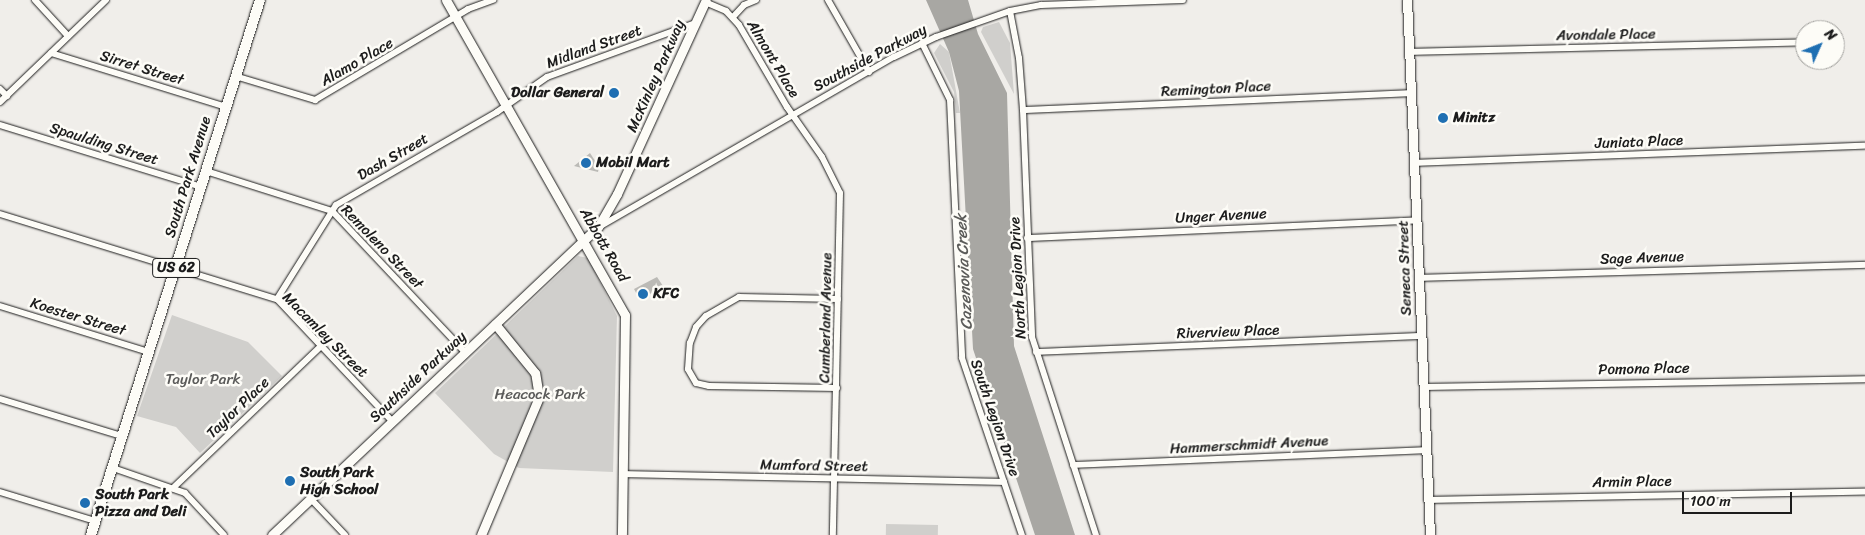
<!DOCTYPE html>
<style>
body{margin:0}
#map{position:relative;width:1865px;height:535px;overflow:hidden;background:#f0eeea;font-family:Sriracha,sans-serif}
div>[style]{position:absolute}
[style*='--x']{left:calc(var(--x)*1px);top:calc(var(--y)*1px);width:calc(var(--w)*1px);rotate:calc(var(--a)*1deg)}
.green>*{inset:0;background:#d0cfcc;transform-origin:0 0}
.water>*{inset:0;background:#a8a7a3}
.building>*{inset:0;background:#bbbab6}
.roads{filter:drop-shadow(0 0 1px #1c1c1c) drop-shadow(0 0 1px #1c1c1c)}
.street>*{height:6px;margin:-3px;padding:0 3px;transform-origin:3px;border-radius:3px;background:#fdfcf7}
.secondary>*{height:9px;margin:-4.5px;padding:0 4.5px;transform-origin:4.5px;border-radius:4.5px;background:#fdfcf7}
.primary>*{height:10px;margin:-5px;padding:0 5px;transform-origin:5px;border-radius:5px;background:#fdfcf7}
.dots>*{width:14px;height:14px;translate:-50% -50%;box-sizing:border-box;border:2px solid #fdfcf7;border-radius:50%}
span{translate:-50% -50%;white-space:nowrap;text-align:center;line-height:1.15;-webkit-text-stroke:5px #fdfcf7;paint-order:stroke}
.shield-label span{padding:1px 4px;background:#fdfcf7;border:1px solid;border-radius:4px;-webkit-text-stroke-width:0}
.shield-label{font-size:14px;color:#1c1c1c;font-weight:700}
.street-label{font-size:15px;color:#1c1c1c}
.poi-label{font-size:15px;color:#1c1c1c;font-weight:700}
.right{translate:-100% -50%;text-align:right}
.left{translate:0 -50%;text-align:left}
.park-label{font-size:15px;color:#5b5b5a}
.water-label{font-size:16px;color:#5b5b59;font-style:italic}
.north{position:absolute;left:1795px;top:20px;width:50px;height:50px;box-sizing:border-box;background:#fdfcf7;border:1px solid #a3a29f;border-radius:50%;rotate:46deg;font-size:14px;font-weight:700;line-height:20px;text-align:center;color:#1c1c1c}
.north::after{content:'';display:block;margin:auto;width:18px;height:22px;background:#1f6fb2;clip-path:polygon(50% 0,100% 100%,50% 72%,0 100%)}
.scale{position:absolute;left:1682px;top:492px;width:110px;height:22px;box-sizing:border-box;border:2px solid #1c1c1c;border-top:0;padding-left:6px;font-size:15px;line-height:18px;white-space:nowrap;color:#1c1c1c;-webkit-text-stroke:4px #fdfcf7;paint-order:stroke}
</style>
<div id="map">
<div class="green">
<i style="clip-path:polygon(999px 22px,1010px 43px,1014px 94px,981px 32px,983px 27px)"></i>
<i style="clip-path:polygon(940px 44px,949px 52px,960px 113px,956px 113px,954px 92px,934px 53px)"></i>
<i style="clip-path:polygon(578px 256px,588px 258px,617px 316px,613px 472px,519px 468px,494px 454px,435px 393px)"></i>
<i style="clip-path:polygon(172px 315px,248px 342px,282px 376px,200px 453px,176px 427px,137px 416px)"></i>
<i style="left:886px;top:524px;width:52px;height:11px;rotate:1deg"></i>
</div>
<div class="water">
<i style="clip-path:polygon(926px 0,968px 0,978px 34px,1007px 93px,1014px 346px,1075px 535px,1035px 535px,973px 349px,959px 91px,949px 52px)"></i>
</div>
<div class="building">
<i style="clip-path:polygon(590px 153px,599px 167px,598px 172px,574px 166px)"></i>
<i style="clip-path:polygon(657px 277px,663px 286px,640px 300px,634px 289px)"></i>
</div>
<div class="roads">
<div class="street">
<i style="--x:35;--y:0;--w:49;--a:47.5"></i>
<i style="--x:828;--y:0;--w:83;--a:60.3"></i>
<i style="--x:705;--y:2;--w:23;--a:23"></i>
<i style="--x:726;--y:11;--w:19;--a:47"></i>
<i style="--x:739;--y:25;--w:95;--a:59.7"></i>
<i style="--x:787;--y:107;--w:61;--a:55"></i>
<i style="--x:822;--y:157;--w:40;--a:63.4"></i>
<i style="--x:840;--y:193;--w:342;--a:91.2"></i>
<i style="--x:1010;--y:11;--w:48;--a:79.2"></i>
<i style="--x:1019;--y:58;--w:52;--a:85.6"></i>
<i style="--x:1023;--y:110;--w:227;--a:87.7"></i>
<i style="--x:1032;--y:337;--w:208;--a:72.1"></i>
<i style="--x:733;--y:17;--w:16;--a:-47"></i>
<i style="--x:744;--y:5;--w:13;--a:-23"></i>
<i style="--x:922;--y:43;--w:64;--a:63.8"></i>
<i style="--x:950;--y:100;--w:258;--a:87.3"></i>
<i style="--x:962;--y:358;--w:187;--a:71.3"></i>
<i style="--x:1409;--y:52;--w:396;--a:-1.4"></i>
<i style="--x:51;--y:53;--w:183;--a:17.1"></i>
<i style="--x:235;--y:76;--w:84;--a:16.7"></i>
<i style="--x:315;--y:100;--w:178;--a:-30.7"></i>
<i style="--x:468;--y:9;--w:27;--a:-20"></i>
<i style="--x:0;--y:89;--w:10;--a:45"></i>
<i style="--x:0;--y:102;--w:147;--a:-43.9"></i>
<i style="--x:1023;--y:110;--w:388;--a:-2.5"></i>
<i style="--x:0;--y:125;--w:210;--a:17.1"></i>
<i style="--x:1415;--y:163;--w:450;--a:-2.2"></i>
<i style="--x:206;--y:171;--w:132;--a:17.6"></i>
<i style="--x:332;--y:211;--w:194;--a:46.7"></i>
<i style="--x:0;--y:214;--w:290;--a:17.1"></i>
<i style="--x:277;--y:299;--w:168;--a:46.7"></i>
<i style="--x:599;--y:227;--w:340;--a:-30"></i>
<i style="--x:894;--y:57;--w:47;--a:-25.5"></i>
<i style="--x:936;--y:37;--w:78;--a:-19.4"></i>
<i style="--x:1010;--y:11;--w:32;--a:-11"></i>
<i style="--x:1041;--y:5;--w:142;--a:-2"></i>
<i style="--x:1027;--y:238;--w:390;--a:-2.6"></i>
<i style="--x:1419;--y:278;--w:446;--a:-1.7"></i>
<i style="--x:277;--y:299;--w:111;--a:-57.9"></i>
<i style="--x:336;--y:205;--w:186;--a:-30"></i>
<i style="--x:497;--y:112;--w:61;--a:-35"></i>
<i style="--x:547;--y:77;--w:158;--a:-20"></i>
<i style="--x:0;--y:306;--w:156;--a:17.2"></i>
<i style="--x:1036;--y:352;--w:386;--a:-2.4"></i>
<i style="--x:1424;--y:387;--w:441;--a:-1"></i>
<i style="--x:837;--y:388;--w:128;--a:-179.1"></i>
<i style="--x:709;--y:386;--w:13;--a:-167"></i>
<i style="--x:696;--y:383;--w:16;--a:-120"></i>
<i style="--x:688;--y:369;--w:26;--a:-86"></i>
<i style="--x:690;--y:343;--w:17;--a:-69"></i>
<i style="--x:696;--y:327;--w:15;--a:-48"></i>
<i style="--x:706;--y:316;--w:38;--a:-30"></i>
<i style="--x:739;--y:297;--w:99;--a:1.2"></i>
<i style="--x:0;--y:399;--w:127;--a:16.9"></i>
<i style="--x:1073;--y:465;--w:354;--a:-2.4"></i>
<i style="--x:113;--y:468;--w:76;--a:19.1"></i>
<i style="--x:185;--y:493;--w:57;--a:47.1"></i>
<i style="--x:623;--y:474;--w:381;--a:1.2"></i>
<i style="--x:173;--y:488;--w:205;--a:-43.8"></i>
<i style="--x:0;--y:492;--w:99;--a:17"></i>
<i style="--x:310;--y:498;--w:51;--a:46.6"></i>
<i style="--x:1429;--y:500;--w:436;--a:-1.1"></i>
</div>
<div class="secondary">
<i style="--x:446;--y:0;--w:362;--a:60.4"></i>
<i style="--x:625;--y:315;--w:220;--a:90.8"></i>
<i style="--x:1407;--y:0;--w:535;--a:87.54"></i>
<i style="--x:272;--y:535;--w:448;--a:-43.4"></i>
<i style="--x:598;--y:227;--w:38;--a:-60"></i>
<i style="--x:617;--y:194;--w:213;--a:-65.4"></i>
<i style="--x:481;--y:535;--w:150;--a:-67.2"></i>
<i style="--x:539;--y:397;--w:24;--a:-99"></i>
<i style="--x:535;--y:373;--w:63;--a:-129.2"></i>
</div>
<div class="primary">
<i style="--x:91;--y:535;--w:561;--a:-72.47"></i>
</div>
</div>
<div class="dots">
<i style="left:614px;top:93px;background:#1f6fb2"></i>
<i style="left:1443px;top:118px;background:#1f6fb2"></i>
<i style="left:586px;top:163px;background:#1f6fb2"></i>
<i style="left:643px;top:294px;background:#1f6fb2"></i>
<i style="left:290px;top:481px;background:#1f6fb2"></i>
<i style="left:85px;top:503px;background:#1f6fb2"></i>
</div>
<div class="shield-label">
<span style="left:176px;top:268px">US 62</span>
</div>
<div class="street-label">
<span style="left:1606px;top:35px;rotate:-1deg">Avondale Place</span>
<span style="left:594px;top:47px;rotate:-20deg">Midland Street</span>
<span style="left:870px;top:58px;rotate:-28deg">Southside Parkway</span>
<span style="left:773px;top:59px;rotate:59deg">Almont Place</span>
<span style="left:357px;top:62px;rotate:-30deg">Alamo Place</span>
<span style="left:142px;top:68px;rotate:17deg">Sirret Street</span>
<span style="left:656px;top:76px;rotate:-66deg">McKinley Parkway</span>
<span style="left:1216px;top:89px;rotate:-3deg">Remington Place</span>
<span style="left:1639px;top:142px;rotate:-2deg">Juniata Place</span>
<span style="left:104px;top:144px;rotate:17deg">Spaulding Street</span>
<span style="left:393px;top:157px;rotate:-30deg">Dash Street</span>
<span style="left:188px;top:177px;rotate:-73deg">South Park Avenue</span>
<span style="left:1221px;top:216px;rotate:-3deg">Unger Avenue</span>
<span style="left:604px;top:245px;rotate:60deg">Abbott Road</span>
<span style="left:382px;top:247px;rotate:46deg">Remoleno Street</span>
<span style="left:1642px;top:258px;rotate:-2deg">Sage Avenue</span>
<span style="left:1405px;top:268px;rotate:-92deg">Seneca Street</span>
<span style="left:1018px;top:278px;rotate:-93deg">North Legion Drive</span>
<span style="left:78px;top:317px;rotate:17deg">Koester Street</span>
<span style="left:826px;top:318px;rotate:-89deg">Cumberland Avenue</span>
<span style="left:1228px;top:332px;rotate:-2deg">Riverview Place</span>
<span style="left:325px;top:335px;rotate:45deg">Macamley Street</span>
<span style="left:1644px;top:369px;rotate:-1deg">Pomona Place</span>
<span style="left:418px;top:377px;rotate:-43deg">Southside Parkway</span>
<span style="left:238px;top:408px;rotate:-44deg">Taylor Place</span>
<span style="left:995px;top:418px;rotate:71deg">South Legion Drive</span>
<span style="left:1249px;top:445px;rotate:-3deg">Hammerschmidt Avenue</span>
<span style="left:814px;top:466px;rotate:1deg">Mumford Street</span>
<span style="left:1632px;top:482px;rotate:-1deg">Armin Place</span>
</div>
<div class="poi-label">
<span class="right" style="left:604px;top:93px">Dollar General</span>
<span class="left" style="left:1453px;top:118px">Minitz</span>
<span class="left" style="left:596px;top:163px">Mobil Mart</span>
<span class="left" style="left:653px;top:294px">KFC</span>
<span class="left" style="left:300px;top:481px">South Park<br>High School</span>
<span class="left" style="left:95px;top:503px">South Park<br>Pizza and Deli</span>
</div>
<div class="park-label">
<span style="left:203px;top:380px">Taylor Park</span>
<span style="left:540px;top:395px">Heacock Park</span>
</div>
<div class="water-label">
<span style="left:964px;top:272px;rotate:-93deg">Cazenovia Creek</span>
</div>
<div class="north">N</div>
<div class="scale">100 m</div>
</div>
